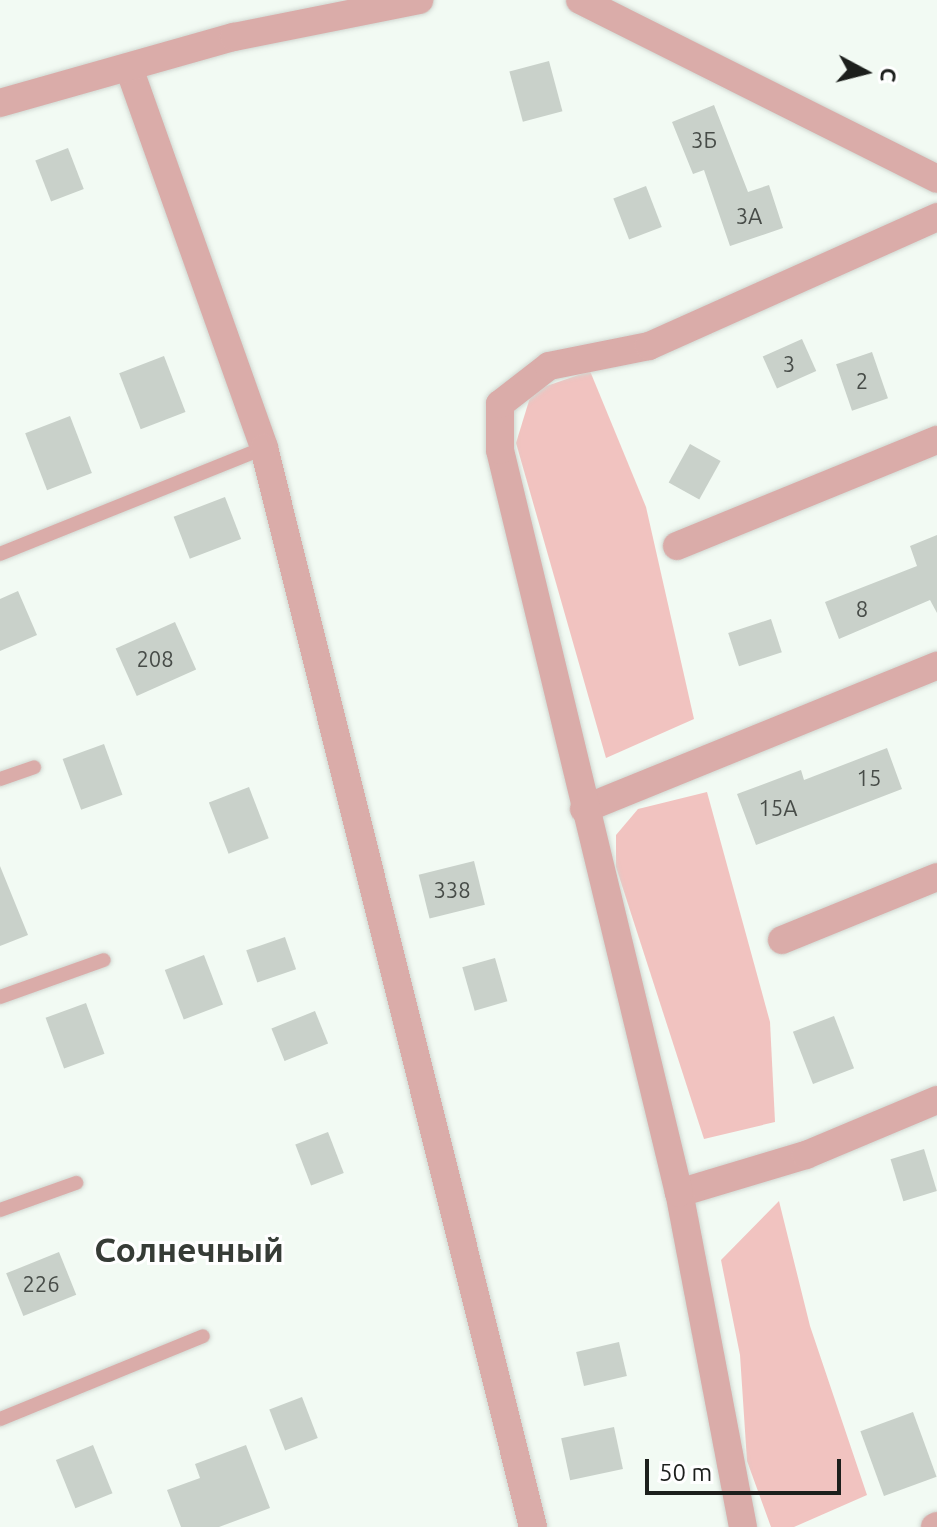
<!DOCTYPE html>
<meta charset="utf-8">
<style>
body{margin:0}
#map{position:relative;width:937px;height:1527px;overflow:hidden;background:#f2faf3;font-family:Ubuntu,sans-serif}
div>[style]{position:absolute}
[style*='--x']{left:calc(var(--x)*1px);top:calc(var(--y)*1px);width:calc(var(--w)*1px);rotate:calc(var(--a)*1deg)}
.green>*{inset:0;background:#f1c3c0}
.building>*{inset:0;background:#c9d1ca;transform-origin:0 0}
.roads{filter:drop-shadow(0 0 2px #d0d7d1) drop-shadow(0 0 2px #d0d7d1)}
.service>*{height:14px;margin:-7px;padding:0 7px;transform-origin:7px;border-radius:7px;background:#daaca9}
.minor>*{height:28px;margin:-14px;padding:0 14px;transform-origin:14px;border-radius:14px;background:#daaca9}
span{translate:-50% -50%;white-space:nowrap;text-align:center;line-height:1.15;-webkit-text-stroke:6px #fff;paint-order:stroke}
.number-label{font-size:22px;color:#474c48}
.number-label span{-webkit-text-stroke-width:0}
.district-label{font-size:34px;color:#363c36;font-weight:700}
.north{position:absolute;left:825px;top:32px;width:80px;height:80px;-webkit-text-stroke:6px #fff;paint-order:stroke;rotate:97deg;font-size:22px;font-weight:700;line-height:32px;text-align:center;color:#1c1f1c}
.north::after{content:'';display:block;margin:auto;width:28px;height:36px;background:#1c1f1c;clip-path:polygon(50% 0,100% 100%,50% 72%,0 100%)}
.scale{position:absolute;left:645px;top:1459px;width:196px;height:36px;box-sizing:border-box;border:4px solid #1c1f1c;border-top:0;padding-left:10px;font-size:24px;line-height:28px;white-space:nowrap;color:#1c1f1c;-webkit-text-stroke:6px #fff;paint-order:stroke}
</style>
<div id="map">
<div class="green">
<i style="clip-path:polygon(590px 371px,646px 507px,694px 719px,606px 758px,516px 443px,532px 391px)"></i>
<i style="clip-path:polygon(707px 792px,770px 1022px,775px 1122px,704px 1139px,616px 867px,616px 835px,638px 809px)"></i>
<i style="clip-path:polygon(779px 1201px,810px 1326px,867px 1495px,794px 1527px,771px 1527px,747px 1461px,740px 1355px,721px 1260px)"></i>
</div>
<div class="building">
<i style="left:549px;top:61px;width:52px;height:41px;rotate:75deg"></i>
<i style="clip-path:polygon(714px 105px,748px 192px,769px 185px,783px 228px,730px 246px,704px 170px,693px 174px,672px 122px)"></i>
<i style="left:68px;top:148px;width:44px;height:35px;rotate:69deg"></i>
<i style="left:646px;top:186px;width:44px;height:35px;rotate:69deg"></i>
<i style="left:802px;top:339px;width:35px;height:43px;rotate:66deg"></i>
<i style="left:872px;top:352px;width:49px;height:38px;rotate:71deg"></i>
<i style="left:164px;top:356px;width:60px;height:48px;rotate:69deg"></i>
<i style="left:70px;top:416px;width:61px;height:48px;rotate:69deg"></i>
<i style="left:690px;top:444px;width:35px;height:44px;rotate:29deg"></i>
<i style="left:225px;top:497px;width:45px;height:55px;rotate:69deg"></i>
<i style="clip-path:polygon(937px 535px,937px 613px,930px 600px,839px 639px,825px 602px,917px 566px,910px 546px)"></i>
<i style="clip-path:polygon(18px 591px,37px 635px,0 651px,0 599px)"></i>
<i style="left:771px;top:619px;width:35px;height:45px;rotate:72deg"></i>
<i style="left:175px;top:622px;width:52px;height:65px;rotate:66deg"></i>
<i style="left:104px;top:744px;width:54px;height:44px;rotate:70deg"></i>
<i style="clip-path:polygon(887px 748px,902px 789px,756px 845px,737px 794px,801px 770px,804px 780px)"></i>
<i style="left:249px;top:787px;width:55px;height:43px;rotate:69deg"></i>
<i style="left:474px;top:861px;width:45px;height:57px;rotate:76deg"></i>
<i style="clip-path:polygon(0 866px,28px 935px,0 946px)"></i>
<i style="left:285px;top:937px;width:34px;height:41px;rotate:71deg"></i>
<i style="left:204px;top:955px;width:53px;height:42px;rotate:69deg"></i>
<i style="left:495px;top:958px;width:45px;height:34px;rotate:74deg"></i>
<i style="left:86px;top:1003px;width:54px;height:43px;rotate:70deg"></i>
<i style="left:315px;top:1011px;width:35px;height:47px;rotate:68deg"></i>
<i style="left:834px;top:1016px;width:56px;height:44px;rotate:69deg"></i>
<i style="left:328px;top:1132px;width:44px;height:35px;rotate:69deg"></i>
<i style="left:924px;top:1149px;width:44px;height:35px;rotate:73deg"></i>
<i style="left:59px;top:1252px;width:46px;height:57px;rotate:68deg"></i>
<i style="left:619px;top:1342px;width:35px;height:44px;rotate:77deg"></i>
<i style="left:302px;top:1397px;width:44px;height:35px;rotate:69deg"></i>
<i style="left:913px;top:1412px;width:69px;height:56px;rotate:70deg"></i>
<i style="left:614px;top:1427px;width:43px;height:54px;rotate:78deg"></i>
<i style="left:93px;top:1445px;width:52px;height:40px;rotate:68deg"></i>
<i style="clip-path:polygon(246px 1445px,270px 1508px,219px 1527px,181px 1527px,167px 1490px,200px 1478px,195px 1464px)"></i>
</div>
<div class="roads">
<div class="service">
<i style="--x:0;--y:554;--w:284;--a:-21.9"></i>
<i style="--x:0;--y:779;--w:36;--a:-19"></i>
<i style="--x:0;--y:997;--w:110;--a:-19.6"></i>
<i style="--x:0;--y:1210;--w:81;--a:-19.6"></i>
<i style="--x:0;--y:1419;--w:219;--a:-22.2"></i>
</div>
<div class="minor">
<i style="--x:580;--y:0;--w:399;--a:26.6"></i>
<i style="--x:129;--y:68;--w:403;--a:70.4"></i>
<i style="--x:264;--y:448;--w:1112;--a:76"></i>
<i style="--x:0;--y:103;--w:243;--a:-15.8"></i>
<i style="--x:234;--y:37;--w:189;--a:-11.3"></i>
<i style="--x:677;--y:546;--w:281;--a:-22.2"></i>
<i style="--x:584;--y:809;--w:381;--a:-22.1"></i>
<i style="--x:782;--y:940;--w:167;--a:-22.1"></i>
<i style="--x:679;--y:1193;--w:133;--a:-16.7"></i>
<i style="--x:806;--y:1155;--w:142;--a:-22.8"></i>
<i style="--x:743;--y:1527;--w:340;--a:-100.8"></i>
<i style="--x:679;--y:1193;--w:764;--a:-103.55"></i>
<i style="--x:500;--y:450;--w:46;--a:-90"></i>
<i style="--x:500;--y:404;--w:62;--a:-37.8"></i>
<i style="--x:549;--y:366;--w:102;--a:-11.3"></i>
<i style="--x:649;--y:346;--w:316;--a:-24.1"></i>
<i style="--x:935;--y:1527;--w:2;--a:-27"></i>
</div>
</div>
<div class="number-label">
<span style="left:704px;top:140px">3Б</span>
<span style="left:749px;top:216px">3А</span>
<span style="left:789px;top:364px">3</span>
<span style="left:862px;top:381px">2</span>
<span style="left:862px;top:609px">8</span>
<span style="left:155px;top:659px">208</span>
<span style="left:869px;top:778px">15</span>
<span style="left:778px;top:808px">15А</span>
<span style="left:452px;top:890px">338</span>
<span style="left:41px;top:1284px">226</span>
</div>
<div class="district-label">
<span style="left:189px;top:1250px">Солнечный</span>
</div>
<div class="north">С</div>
<div class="scale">50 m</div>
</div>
